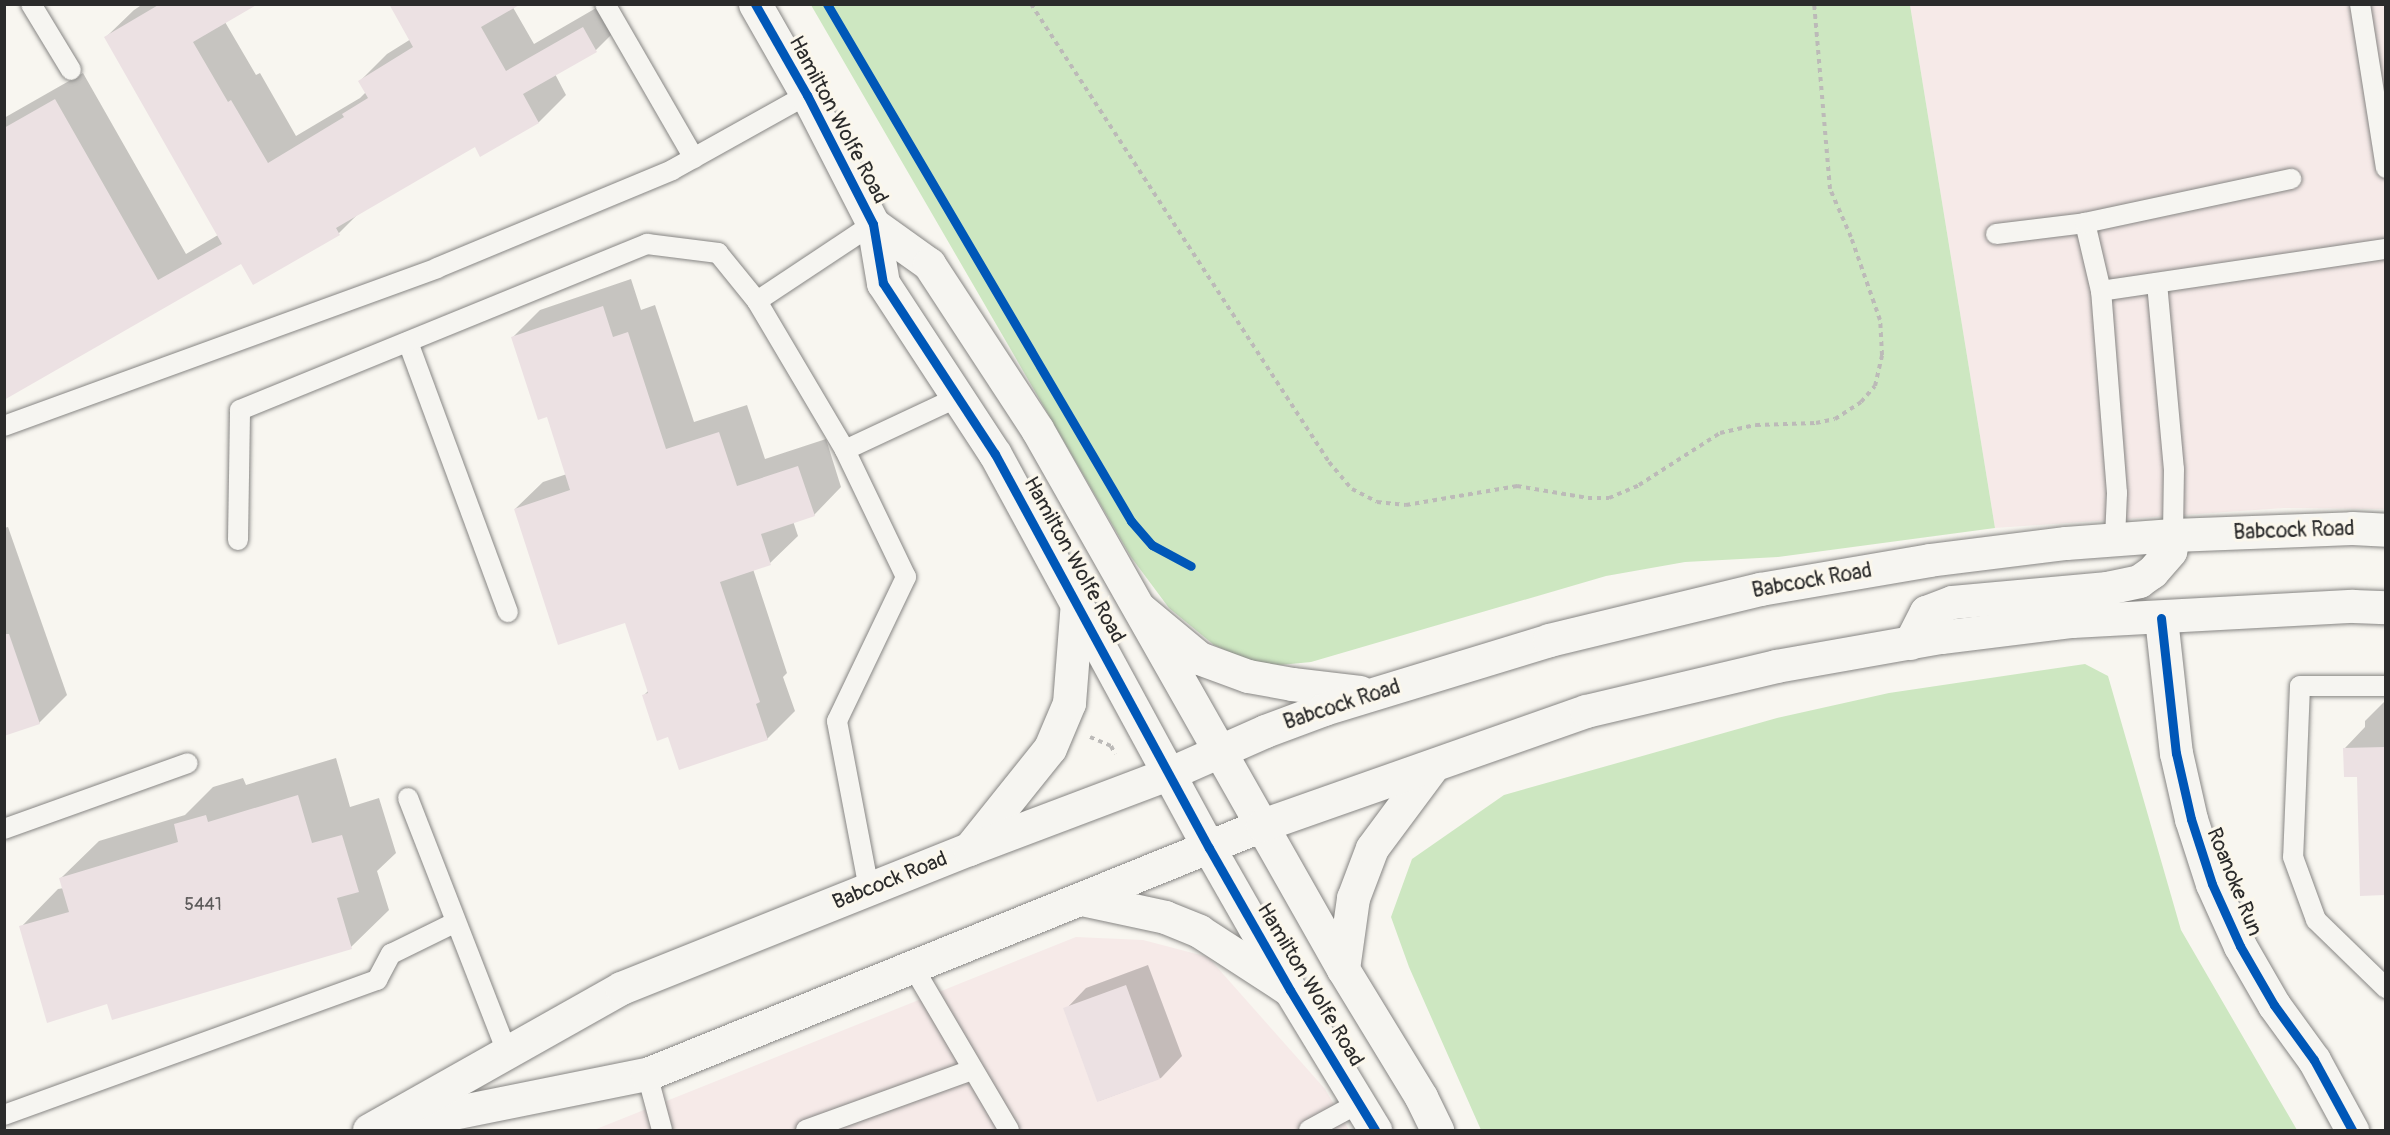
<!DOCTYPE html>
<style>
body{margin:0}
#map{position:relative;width:2390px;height:1135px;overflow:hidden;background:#f8f6f0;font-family:Pangolin,sans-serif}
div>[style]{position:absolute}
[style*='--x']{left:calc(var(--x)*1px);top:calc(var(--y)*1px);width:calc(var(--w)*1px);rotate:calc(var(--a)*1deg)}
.built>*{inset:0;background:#f6eae8}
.green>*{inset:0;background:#cde7c1}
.shadow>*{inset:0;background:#0003}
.building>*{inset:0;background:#ece1e3;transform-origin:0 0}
.path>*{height:4px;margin-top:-2px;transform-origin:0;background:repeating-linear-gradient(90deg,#bcbab8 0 4.5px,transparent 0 9px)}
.roads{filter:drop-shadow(0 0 2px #878684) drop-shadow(0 0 2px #878684)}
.service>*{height:20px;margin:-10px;padding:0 10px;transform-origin:10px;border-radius:10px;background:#f6f5f1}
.minor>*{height:33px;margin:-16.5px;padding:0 16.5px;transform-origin:16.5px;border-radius:16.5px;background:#f6f5f1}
.tertiary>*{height:33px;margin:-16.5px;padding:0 16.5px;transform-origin:16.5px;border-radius:16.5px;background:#f6f5f1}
.primary>*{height:33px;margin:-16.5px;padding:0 16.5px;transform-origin:16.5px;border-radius:16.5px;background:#f6f5f1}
.cycleway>*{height:9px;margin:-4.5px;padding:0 4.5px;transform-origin:4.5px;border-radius:4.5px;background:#0057b8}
span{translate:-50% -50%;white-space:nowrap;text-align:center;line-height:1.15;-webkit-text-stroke:6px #fbf7ec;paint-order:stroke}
.number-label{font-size:18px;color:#5c5a5a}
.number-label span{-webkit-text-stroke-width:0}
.street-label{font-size:21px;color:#2b2b2b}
.frame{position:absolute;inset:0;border:6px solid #2b2b2b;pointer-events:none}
</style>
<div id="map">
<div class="built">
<i style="clip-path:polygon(1910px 5px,2385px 5px,2385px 509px,2284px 508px,1995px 528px)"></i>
<i style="clip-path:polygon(1076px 937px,1143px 940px,1208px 957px,1325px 1089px,1349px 1130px,594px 1130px)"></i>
</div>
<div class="green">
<i style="clip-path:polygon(811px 5px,1910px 5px,1995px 528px,1778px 557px,1685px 562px,1606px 576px,1311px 662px,1280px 665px,1249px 661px,1214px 645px,1169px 608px,1131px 557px)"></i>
<i style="clip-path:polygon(2085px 664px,2108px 676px,2181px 930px,2297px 1130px,1481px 1130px,1409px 967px,1391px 917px,1412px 859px,1504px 795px,1777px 718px,1889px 693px)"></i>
</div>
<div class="shadow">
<i style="clip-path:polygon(143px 4px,254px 4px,225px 22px,256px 75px,260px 73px,296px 136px,360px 98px,366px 92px,360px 81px,387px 54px,411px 39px,511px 4px,534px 44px,603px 4px,623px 23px,596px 50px,555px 74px,566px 95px,539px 122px,475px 145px,361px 211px,339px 233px,241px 261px,4px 386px,4px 118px,83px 73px,186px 254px,218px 235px,106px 37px,134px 10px)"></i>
<i style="clip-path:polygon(631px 279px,641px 310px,655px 305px,694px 422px,747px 405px,765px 459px,826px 439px,841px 487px,814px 515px,793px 521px,798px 536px,770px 563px,753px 569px,787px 673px,783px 677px,795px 711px,767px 739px,669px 735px,644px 695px,649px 690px,626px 621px,515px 509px,543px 482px,567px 474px,548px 415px,513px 337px,540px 310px)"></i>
<i style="clip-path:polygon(8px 527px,67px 695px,39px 723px,4px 735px,4px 528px)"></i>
<i style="clip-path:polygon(2386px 700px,2386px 894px,2361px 895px,2359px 775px,2345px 748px,2365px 727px,2365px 721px)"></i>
<i style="clip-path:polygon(336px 758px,350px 807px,379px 798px,396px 853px,377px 871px,389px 910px,351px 947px,21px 927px,58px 889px,64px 888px,61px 878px,99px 841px,185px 815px,213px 787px,243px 778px,246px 785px)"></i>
<i style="clip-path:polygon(1148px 965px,1182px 1056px,1161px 1078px,1099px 1101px,1065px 1010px,1086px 988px)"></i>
</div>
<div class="building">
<i style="clip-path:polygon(160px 4px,258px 4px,193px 42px,228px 102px,231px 100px,268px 163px,344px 117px,342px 114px,368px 98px,358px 81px,413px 47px,389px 4px,521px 4px,481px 27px,506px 71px,583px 27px,597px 52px,523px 94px,539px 123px,480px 157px,475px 147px,336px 228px,340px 235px,253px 285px,241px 264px,4px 400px,4px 128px,55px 99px,158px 280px,222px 244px,104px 37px)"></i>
<i style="clip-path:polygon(603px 306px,613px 337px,628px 332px,666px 449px,719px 432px,737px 486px,798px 466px,815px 516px,761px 534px,771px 565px,720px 582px,760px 702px,756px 704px,768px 740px,679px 770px,668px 737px,657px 741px,642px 695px,648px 693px,625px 623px,558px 645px,514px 509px,570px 490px,547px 417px,538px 420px,511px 337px)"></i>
<i style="clip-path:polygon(4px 634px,9px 634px,40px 724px,4px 736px)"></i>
<i style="clip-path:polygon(2385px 747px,2385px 895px,2360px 896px,2357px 777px,2344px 777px,2343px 748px)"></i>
<i style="clip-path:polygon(298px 795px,312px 843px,342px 835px,359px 892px,337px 898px,352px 949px,112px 1020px,107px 1004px,47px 1023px,19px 926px,69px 912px,59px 878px,178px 842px,174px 824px,206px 815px,208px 822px)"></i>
<i style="left:1126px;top:985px;width:100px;height:67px;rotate:70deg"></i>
</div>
<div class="path">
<i style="--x:1031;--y:4;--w:546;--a:56.95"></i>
<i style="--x:1329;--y:462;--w:35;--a:50"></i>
<i style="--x:1352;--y:489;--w:28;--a:27"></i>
<i style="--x:1377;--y:502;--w:29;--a:6"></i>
<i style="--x:1406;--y:505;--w:113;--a:-9.7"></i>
<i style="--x:1517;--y:486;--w:72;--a:9.6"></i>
<i style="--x:1588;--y:498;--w:21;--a:0"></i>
<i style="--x:1609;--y:498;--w:33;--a:-23"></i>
<i style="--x:1639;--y:485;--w:96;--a:-32.7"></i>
<i style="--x:1720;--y:433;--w:37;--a:-13"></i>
<i style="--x:1756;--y:425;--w:60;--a:-1.9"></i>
<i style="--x:1816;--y:423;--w:19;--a:-12"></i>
<i style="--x:1835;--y:419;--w:31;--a:-33"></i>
<i style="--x:1861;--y:402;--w:21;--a:-49"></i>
<i style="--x:1875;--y:386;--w:32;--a:-77"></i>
<i style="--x:1882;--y:355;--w:35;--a:-93"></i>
<i style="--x:1880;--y:320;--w:88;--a:-109.3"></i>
<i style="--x:1851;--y:237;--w:52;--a:-113.6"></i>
<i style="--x:1830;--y:189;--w:186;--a:-94.9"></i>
<i style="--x:1090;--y:737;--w:23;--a:23"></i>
<i style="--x:1111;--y:746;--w:9;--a:63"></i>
</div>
<div class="roads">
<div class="service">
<i style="--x:31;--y:4;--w:77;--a:58.8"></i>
<i style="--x:605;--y:4;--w:178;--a:60"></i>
<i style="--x:2360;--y:4;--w:166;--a:81"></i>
<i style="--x:1996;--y:234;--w:90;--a:-7"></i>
<i style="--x:2157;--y:283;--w:187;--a:84.8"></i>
<i style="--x:2174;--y:469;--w:66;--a:90.9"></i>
<i style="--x:2101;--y:291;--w:288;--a:-8.4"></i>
<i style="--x:408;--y:342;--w:288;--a:69.7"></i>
<i style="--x:4;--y:426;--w:461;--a:-20"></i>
<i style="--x:437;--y:268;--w:255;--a:-22.6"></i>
<i style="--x:672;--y:170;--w:154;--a:-29.1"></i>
<i style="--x:845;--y:450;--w:173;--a:-120.6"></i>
<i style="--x:757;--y:301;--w:139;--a:-33.6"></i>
<i style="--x:2115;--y:539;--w:46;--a:-87.5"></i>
<i style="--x:2117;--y:493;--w:203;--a:-94.5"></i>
<i style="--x:2101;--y:291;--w:70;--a:-103.2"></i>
<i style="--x:2085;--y:223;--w:211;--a:-12.1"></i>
<i style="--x:238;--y:540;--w:130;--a:-89.1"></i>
<i style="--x:240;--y:410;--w:440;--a:-22.2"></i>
<i style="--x:647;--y:244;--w:72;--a:7.2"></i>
<i style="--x:718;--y:253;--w:62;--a:50.9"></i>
<i style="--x:2386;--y:686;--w:86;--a:180"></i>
<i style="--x:2300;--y:686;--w:171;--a:92.3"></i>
<i style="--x:2293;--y:857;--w:67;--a:69.9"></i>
<i style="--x:2316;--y:920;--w:98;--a:44.2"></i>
<i style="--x:408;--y:798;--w:273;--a:68.7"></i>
<i style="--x:4;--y:829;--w:195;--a:-19.7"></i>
<i style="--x:869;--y:889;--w:171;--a:-100.8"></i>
<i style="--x:837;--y:721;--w:160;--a:-64.4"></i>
<i style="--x:906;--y:577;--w:141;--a:-115.7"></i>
<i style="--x:845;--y:450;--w:125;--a:-25.1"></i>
<i style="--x:913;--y:967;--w:189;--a:59.5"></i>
<i style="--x:647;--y:1074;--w:58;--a:75"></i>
<i style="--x:4;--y:1115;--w:397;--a:-19.9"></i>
<i style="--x:377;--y:980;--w:30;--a:-62"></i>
<i style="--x:391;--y:954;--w:72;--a:-26.2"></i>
<i style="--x:806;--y:1130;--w:177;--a:-19.9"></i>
<i style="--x:1309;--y:1130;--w:57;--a:-28.4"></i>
</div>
<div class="minor">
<i style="--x:2161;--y:618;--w:136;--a:83.7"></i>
<i style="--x:2176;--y:753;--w:68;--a:77.2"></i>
<i style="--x:2191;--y:819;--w:68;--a:72.1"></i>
<i style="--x:2212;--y:884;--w:68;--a:65.7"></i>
<i style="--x:2240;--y:946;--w:68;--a:60"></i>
<i style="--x:2274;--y:1005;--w:68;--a:54"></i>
<i style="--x:2314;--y:1060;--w:80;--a:61.5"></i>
</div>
<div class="tertiary">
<i style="--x:755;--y:4;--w:105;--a:60.3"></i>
<i style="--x:807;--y:95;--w:145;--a:62.9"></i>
<i style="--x:873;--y:224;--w:60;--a:80.4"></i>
<i style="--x:883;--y:283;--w:204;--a:56.8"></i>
<i style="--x:995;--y:454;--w:448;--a:61.5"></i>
<i style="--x:1209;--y:848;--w:163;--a:60.3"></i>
<i style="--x:1290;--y:990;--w:164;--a:58.7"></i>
<i style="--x:873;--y:224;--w:69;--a:35.5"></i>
<i style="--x:929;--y:264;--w:197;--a:56.8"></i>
<i style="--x:1037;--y:429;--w:621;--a:60.46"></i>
<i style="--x:1343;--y:969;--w:150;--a:58.6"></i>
<i style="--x:1421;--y:1097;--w:37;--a:64"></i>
</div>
<div class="primary">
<i style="--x:1140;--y:609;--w:77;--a:39.7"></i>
<i style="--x:1199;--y:658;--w:52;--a:20.2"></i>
<i style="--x:1248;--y:676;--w:45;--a:10.3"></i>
<i style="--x:1292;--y:684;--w:68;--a:6.7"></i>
<i style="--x:1910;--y:643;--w:35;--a:-63"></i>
<i style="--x:1926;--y:612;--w:28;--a:-21"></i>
<i style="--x:1952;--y:602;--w:156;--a:-5.2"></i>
<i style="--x:2107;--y:588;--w:33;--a:-12"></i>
<i style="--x:2139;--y:581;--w:16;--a:-35"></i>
<i style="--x:2152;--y:572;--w:28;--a:-49"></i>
<i style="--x:2170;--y:551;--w:16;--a:-79"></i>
<i style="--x:969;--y:849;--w:129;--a:-51.3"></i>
<i style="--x:1050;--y:748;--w:49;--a:-67.1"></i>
<i style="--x:1069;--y:703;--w:101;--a:-85.5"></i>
<i style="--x:1082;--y:899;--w:85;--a:12.2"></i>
<i style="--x:1165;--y:917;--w:37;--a:22"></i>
<i style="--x:1199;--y:931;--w:108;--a:33"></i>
<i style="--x:1343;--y:969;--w:72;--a:-82"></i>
<i style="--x:1353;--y:898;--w:53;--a:-69.2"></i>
<i style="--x:1372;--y:848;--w:102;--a:-53.4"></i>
<i style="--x:398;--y:1124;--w:254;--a:-11.4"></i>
<i style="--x:647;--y:1074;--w:663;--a:-22.04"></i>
<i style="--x:1262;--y:825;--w:343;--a:-19.4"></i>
<i style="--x:1586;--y:711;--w:195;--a:-13.3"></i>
<i style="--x:1776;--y:666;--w:168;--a:-10"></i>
<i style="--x:1941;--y:637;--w:132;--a:-7"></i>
<i style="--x:2072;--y:621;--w:281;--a:-3.1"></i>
<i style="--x:2353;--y:606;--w:33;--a:2"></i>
<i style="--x:369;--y:1130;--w:289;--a:-29.4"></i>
<i style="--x:621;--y:988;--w:375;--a:-21.8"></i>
<i style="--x:969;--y:849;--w:213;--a:-20.7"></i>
<i style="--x:1168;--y:774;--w:106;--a:-23.9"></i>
<i style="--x:1265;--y:731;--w:63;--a:-20.4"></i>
<i style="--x:1324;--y:709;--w:235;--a:-17"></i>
<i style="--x:1549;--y:640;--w:217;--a:-13.6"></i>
<i style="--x:1760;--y:589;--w:171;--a:-9.7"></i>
<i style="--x:1929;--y:560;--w:138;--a:-7.1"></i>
<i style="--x:2066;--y:543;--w:107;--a:-4.3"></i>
<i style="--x:2173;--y:535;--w:179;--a:-2.2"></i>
<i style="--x:2352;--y:528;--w:34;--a:3"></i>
</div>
</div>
<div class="cycleway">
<i style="--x:755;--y:4;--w:105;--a:60.3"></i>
<i style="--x:807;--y:95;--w:145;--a:62.9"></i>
<i style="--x:873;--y:224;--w:60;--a:80.4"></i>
<i style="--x:883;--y:283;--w:204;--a:56.8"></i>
<i style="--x:995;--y:454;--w:448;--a:61.5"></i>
<i style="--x:1209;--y:848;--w:163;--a:60.3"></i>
<i style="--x:1290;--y:990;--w:164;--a:58.7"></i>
<i style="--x:827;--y:4;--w:600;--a:59.54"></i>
<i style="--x:1131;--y:521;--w:32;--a:49"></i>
<i style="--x:1152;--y:545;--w:44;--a:28.3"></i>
<i style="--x:2161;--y:618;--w:136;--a:83.7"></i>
<i style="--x:2176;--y:753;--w:68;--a:77.2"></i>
<i style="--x:2191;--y:819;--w:68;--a:72.1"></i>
<i style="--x:2212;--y:884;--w:68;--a:65.7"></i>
<i style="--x:2240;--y:946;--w:68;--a:60"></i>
<i style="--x:2274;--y:1005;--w:68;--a:54"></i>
<i style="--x:2314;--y:1060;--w:80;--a:61.5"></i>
</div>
<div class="number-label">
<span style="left:203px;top:905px">5441</span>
</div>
<div class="street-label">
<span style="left:838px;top:120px;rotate:62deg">Hamilton Wolfe Road</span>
<span style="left:2294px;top:531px;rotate:-2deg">Babcock Road</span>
<span style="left:1074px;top:560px;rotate:61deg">Hamilton Wolfe Road</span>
<span style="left:1812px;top:581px;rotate:-10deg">Babcock Road</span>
<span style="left:1342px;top:705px;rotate:-18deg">Babcock Road</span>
<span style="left:890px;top:881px;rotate:-22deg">Babcock Road</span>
<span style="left:2234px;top:882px;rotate:68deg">Roanoke Run</span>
<span style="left:1310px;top:985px;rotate:59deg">Hamilton Wolfe Road</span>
</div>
<div class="frame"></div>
</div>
